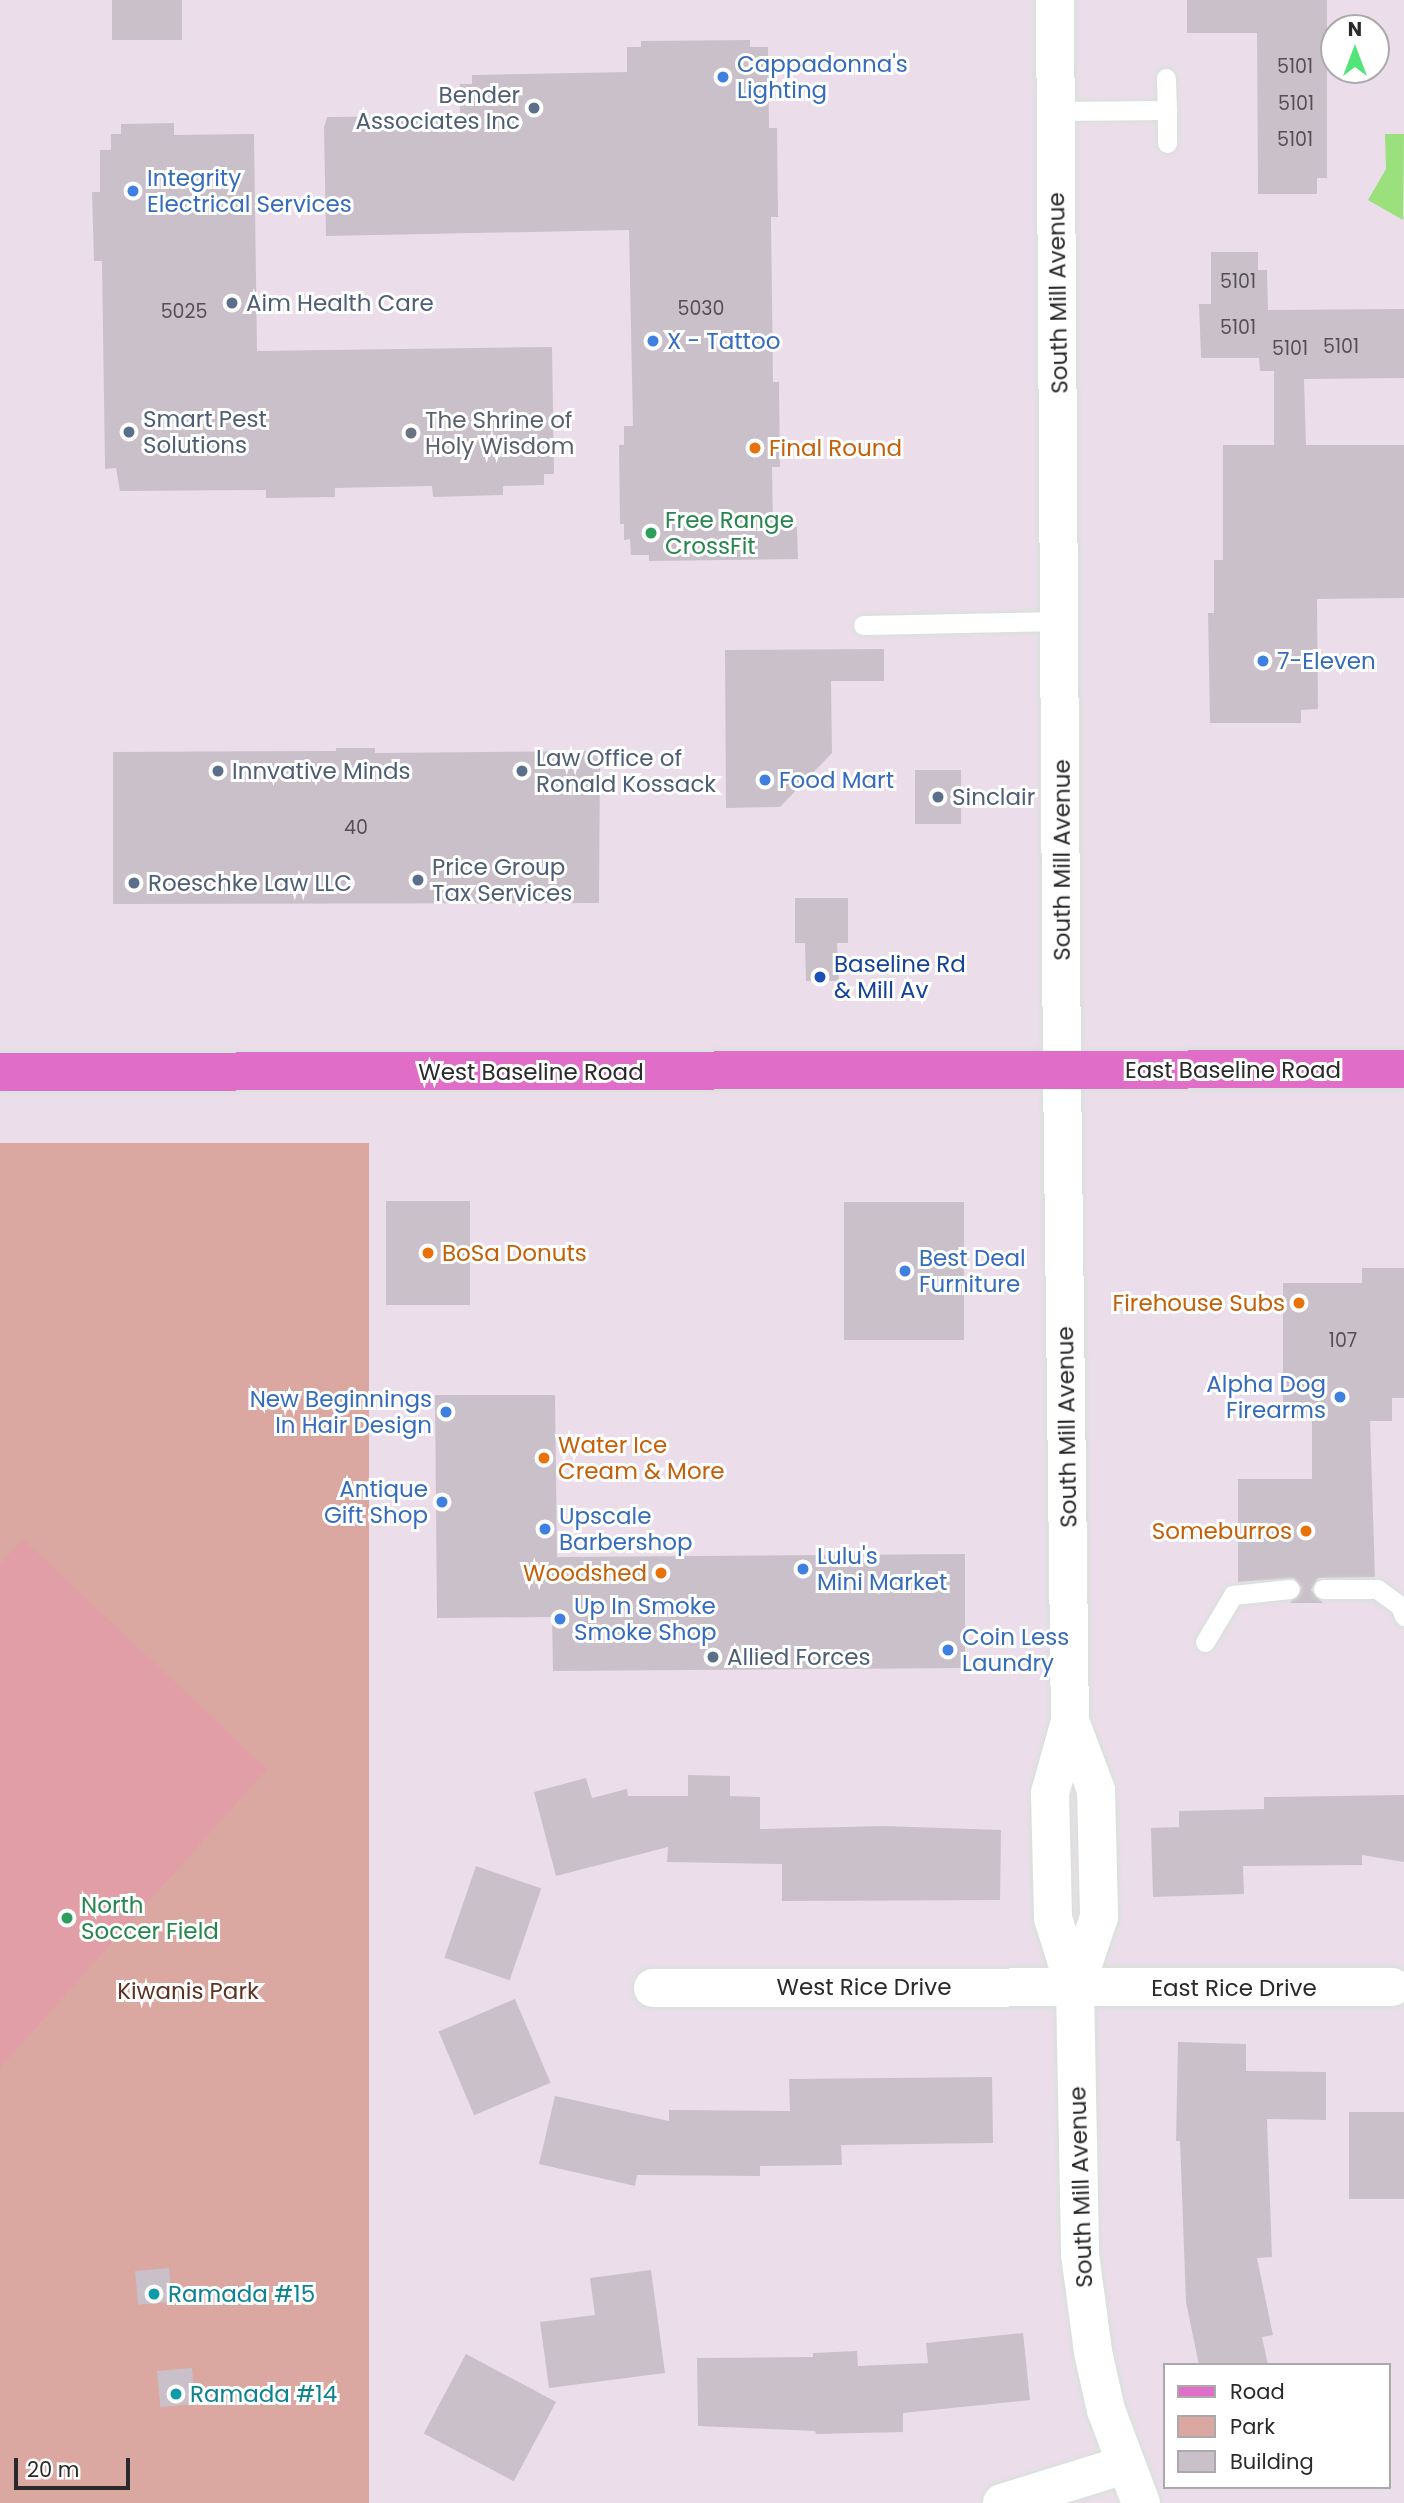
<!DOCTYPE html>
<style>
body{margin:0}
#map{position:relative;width:1404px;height:2503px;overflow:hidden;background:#ebdeea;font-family:Poppins,sans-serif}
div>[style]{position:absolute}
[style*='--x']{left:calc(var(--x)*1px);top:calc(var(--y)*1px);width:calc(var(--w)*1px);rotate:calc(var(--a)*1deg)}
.green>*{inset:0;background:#dba7a1;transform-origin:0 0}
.pitch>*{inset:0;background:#e19ea7}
.water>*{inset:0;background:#9ae07d}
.building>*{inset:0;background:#cac0ca;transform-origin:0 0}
.roads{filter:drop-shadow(0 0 2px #d4e1d7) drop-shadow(0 0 2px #d4e1d7)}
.service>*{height:19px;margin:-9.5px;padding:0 9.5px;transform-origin:9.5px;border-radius:9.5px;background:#fff}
.minor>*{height:38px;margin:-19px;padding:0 19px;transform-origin:19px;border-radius:19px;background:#fff}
.tertiary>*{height:38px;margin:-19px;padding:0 19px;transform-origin:19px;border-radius:19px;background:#fff}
.secondary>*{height:38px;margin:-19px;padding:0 19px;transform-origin:19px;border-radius:19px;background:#fff}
.primary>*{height:38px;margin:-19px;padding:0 19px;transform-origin:19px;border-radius:19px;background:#e06ec8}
.dots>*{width:19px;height:19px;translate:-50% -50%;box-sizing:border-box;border:4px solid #fff;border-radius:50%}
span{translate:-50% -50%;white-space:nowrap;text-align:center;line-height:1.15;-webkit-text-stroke:6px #fff;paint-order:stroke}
.number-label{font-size:19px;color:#525052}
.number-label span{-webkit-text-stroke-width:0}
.shop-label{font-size:23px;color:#366cbe}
.left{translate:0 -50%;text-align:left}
.right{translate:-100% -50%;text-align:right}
.service-label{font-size:23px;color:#4e5e75}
.street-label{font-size:23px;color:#2a2a2a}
.worship-label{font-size:23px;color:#5b616d}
.food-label{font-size:23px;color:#c56008}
.leisure-label{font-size:23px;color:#27864d}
.transit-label{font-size:23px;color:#164399}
.park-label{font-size:23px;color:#5f3123}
.culture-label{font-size:23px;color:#0d838f}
.legend{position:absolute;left:1163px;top:2363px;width:228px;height:126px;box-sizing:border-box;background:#fff;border:2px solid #aaa;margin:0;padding:9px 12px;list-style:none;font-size:21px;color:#2a2a2a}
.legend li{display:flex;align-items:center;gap:14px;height:35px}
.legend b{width:35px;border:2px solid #aaa}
.north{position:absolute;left:1320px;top:14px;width:70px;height:70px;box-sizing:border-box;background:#fff;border:2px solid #aaa;border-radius:50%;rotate:0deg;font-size:19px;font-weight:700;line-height:28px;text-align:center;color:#2a2a2a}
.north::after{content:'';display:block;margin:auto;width:24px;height:32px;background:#51e577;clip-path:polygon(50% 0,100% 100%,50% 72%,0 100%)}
.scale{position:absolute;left:14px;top:2458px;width:116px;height:32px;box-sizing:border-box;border:4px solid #2a2a2a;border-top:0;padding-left:9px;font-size:21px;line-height:24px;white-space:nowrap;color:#2a2a2a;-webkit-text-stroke:5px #fff;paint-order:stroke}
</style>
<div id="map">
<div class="green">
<i style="left:369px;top:1143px;width:1360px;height:369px;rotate:90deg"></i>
</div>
<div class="pitch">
<i style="clip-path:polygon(23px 1539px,267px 1769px,0 2068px,0 1564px)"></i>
</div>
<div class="water">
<i style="clip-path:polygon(1385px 134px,1404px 134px,1403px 220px,1368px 200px,1386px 169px)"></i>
</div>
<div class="building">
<i style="left:112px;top:0;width:70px;height:40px"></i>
<i style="clip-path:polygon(1187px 0,1327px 0,1327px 178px,1317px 178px,1317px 194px,1258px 194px,1257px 33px,1187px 33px)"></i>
<i style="clip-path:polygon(750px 40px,750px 47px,768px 47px,769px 128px,777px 128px,778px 217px,771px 217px,773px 382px,779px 382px,780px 467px,772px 467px,773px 527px,797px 527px,798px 559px,649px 561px,649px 555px,631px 555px,630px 539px,624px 540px,624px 524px,620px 524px,619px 445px,624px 445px,624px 426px,633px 426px,629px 230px,326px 236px,324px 128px,327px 117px,460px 116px,460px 84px,472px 84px,472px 75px,627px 72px,627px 47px,641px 47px,641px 41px)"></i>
<i style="clip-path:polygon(174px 123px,174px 135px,254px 134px,257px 351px,552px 347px,554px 474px,544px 474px,544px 485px,503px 486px,503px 495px,433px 497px,432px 486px,335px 488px,335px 497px,266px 498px,266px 490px,120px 491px,116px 468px,105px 469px,102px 261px,94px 261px,92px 192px,100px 192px,100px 150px,111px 150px,111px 134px,121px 134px,121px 124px)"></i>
<i style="clip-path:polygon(1211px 252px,1258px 252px,1258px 270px,1267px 270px,1268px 310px,1404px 309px,1404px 378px,1304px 379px,1306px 445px,1404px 445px,1404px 598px,1317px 599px,1318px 709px,1301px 710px,1301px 723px,1210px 723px,1208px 613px,1214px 613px,1214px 560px,1223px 560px,1223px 445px,1274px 445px,1274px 371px,1260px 371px,1259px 358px,1201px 358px,1199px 304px,1211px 304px)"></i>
<i style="clip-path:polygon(884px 649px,884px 681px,831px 681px,832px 753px,780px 807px,726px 808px,725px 650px)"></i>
<i style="clip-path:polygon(336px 748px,375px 748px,375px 753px,592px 751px,600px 761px,599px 903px,113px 904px,113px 752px,336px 751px)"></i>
<i style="left:915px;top:770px;width:46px;height:54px"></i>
<i style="clip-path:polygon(795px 898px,848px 898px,848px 943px,837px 943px,839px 981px,806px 981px,805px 943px,795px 943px)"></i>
<i style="left:386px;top:1201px;width:84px;height:104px"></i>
<i style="left:964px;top:1202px;width:138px;height:120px;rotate:90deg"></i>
<i style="clip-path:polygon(1362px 1268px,1404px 1268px,1404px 1398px,1392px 1398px,1392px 1421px,1370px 1421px,1375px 1577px,1318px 1578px,1311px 1590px,1323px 1603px,1290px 1603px,1302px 1588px,1294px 1578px,1238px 1582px,1238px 1479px,1312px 1479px,1312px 1418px,1283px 1418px,1283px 1283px,1362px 1283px)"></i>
<i style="clip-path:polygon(435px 1395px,555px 1395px,557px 1557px,965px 1554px,965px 1668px,553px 1671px,552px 1617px,437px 1618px)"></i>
<i style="clip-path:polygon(688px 1775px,730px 1776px,730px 1796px,760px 1797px,760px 1829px,883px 1826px,1001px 1830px,1000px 1900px,782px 1901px,782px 1864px,667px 1862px,668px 1847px,556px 1876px,534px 1792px,586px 1778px,592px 1798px,627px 1789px,628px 1796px,688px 1796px)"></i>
<i style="clip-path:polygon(1404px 1795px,1404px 1862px,1362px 1855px,1362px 1865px,1243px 1866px,1244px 1894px,1153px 1897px,1151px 1828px,1179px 1827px,1179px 1811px,1264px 1809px,1264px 1797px)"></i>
<i style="left:476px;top:1866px;width:69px;height:97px;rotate:19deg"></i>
<i style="left:515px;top:1999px;width:91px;height:83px;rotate:67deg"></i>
<i style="clip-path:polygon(1178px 2042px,1246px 2044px,1246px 2071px,1326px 2072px,1326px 2120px,1267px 2119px,1272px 2257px,1257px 2258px,1273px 2335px,1262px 2337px,1268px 2365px,1199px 2365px,1186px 2302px,1180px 2141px,1176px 2141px)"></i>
<i style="clip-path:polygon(992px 2077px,993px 2143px,841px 2145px,842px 2165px,760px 2166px,760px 2176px,637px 2175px,635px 2186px,539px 2164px,555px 2096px,669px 2121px,669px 2110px,790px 2111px,789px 2079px)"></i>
<i style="left:1404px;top:2112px;width:87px;height:55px;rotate:90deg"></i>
<i style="left:169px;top:2268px;width:34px;height:34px;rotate:85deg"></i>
<i style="clip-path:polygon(651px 2270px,665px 2373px,549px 2388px,540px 2322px,595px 2315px,590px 2278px)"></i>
<i style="clip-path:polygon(1023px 2333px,1030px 2400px,903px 2413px,903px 2432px,816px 2434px,815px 2431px,698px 2426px,697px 2358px,813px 2357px,813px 2353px,857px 2351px,858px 2366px,928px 2363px,926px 2343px)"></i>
<i style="left:466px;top:2354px;width:102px;height:90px;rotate:28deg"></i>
<i style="left:192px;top:2368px;width:36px;height:35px;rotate:85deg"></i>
</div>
<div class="roads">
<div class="service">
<i style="--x:1167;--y:110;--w:33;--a:90"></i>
<i style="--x:1056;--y:111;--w:111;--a:-0.5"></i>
<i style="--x:1167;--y:110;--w:32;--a:-92"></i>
<i style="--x:863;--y:625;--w:198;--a:-1.2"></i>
<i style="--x:1323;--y:1589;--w:54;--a:0"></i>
<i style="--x:1377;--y:1589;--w:29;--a:36"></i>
<i style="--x:1400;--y:1606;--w:11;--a:68"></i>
<i style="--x:1205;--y:1642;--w:55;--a:-59.2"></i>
<i style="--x:1233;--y:1595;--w:57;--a:-6"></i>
</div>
<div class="minor">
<i style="--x:653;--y:1988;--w:739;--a:-0.08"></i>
<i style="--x:1002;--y:2503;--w:128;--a:-17.3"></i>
</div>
<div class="tertiary">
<i style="--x:1062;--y:1070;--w:651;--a:89.3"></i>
<i style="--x:1070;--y:1721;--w:75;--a:105.5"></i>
<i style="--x:1050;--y:1793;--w:125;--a:88.6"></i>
<i style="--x:1053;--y:1918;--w:73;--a:72.6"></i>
<i style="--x:1075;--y:1988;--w:266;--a:88.9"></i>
<i style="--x:1080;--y:2254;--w:99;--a:82.4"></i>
<i style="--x:1093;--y:2352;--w:59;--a:77.4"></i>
<i style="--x:1106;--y:2410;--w:99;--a:69.4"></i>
<i style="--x:1070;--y:1721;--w:74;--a:69.4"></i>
<i style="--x:1096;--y:1790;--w:127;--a:88.6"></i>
<i style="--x:1099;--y:1917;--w:75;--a:108.7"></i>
</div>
<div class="secondary">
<i style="--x:1055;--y:0;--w:1070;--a:89.63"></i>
</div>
<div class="primary">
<i style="--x:0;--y:1072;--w:1404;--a:-0.12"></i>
</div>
</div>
<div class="dots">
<i style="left:723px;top:77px;background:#3f7fe0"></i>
<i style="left:534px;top:108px;background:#5c6f8a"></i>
<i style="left:133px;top:191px;background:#3f7fe0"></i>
<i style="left:232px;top:303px;background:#5c6f8a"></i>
<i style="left:653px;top:341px;background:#3f7fe0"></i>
<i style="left:129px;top:432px;background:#5c6f8a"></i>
<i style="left:411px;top:433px;background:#6b7280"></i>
<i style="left:755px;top:448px;background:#e8710a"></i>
<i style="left:651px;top:533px;background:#2e9e5b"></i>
<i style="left:1263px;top:661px;background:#3f7fe0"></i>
<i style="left:218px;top:771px;background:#5c6f8a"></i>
<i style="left:522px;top:771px;background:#5c6f8a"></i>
<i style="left:765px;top:780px;background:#3f7fe0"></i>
<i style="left:938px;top:797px;background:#5c6f8a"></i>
<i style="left:418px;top:880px;background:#5c6f8a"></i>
<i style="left:134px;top:883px;background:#5c6f8a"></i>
<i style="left:820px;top:977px;background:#1a4fb4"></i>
<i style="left:428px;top:1253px;background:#e8710a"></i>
<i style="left:905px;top:1271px;background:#3f7fe0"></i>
<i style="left:1299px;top:1303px;background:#e8710a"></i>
<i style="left:1340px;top:1397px;background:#3f7fe0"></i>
<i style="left:446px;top:1412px;background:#3f7fe0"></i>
<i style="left:544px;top:1458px;background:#e8710a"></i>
<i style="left:442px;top:1502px;background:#3f7fe0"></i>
<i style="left:545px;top:1529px;background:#3f7fe0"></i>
<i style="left:1306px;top:1531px;background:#e8710a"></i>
<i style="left:803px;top:1569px;background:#3f7fe0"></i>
<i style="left:661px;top:1573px;background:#e8710a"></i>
<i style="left:560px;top:1619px;background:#3f7fe0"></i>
<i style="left:948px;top:1650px;background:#3f7fe0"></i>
<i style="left:713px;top:1657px;background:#5c6f8a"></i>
<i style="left:67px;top:1918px;background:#2e9e5b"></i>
<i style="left:154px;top:2294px;background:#0f9aa8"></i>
<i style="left:176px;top:2394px;background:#0f9aa8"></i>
</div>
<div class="number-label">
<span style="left:1295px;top:67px">5101</span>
<span style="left:1296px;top:104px">5101</span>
<span style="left:1295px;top:140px">5101</span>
<span style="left:1238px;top:282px">5101</span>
<span style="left:701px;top:309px">5030</span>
<span style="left:184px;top:312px">5025</span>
<span style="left:1238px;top:328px">5101</span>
<span style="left:1341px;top:347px">5101</span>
<span style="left:1290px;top:349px">5101</span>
<span style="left:356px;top:828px">40</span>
<span style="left:1343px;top:1341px">107</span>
</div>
<div class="shop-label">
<span class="left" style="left:737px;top:77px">Cappadonna's<br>Lighting</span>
<span class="left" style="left:147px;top:191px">Integrity<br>Electrical Services</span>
<span class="left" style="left:667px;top:341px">X - Tattoo</span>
<span class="left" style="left:1277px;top:661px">7-Eleven</span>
<span class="left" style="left:779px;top:780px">Food Mart</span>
<span class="left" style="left:919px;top:1271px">Best Deal<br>Furniture</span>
<span class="right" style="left:1326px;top:1397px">Alpha Dog<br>Firearms</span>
<span class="right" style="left:432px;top:1412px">New Beginnings<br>In Hair Design</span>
<span class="right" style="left:428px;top:1502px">Antique<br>Gift Shop</span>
<span class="left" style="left:559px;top:1529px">Upscale<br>Barbershop</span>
<span class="left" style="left:817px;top:1569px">Lulu's<br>Mini Market</span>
<span class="left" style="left:574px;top:1619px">Up In Smoke<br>Smoke Shop</span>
<span class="left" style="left:962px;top:1650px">Coin Less<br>Laundry</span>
</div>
<div class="service-label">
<span class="right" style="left:520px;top:108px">Bender<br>Associates Inc</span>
<span class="left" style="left:246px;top:303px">Aim Health Care</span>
<span class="left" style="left:143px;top:432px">Smart Pest<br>Solutions</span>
<span class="left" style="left:536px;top:771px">Law Office of<br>Ronald Kossack</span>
<span class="left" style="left:232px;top:771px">Innvative Minds</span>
<span class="left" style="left:952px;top:797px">Sinclair</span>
<span class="left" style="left:432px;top:880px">Price Group<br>Tax Services</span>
<span class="left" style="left:148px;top:883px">Roeschke Law LLC</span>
<span class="left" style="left:727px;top:1657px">Allied Forces</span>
</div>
<div class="street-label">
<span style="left:1058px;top:293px;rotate:-91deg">South Mill Avenue</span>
<span style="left:1062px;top:860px;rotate:-90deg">South Mill Avenue</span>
<span style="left:1233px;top:1070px">East Baseline Road</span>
<span style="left:531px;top:1072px">West Baseline Road</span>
<span style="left:1067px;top:1427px;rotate:-91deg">South Mill Avenue</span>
<span style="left:864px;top:1987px">West Rice Drive</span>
<span style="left:1234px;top:1988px">East Rice Drive</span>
<span style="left:1081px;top:2187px;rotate:-92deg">South Mill Avenue</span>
</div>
<div class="worship-label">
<span class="left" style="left:425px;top:433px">The Shrine of<br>Holy Wisdom</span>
</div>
<div class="food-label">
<span class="left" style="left:769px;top:448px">Final Round</span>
<span class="left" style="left:442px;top:1253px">BoSa Donuts</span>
<span class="right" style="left:1285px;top:1303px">Firehouse Subs</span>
<span class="left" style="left:558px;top:1458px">Water Ice<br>Cream &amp; More</span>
<span class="right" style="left:1292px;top:1531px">Someburros</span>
<span class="right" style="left:647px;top:1573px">Woodshed</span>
</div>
<div class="leisure-label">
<span class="left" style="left:665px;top:533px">Free Range<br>CrossFit</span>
<span class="left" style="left:81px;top:1918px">North<br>Soccer Field</span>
</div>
<div class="transit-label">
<span class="left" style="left:834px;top:977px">Baseline Rd<br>&amp; Mill Av</span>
</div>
<div class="park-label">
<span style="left:188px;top:1991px">Kiwanis Park</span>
</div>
<div class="culture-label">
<span class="left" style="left:168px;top:2294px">Ramada #15</span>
<span class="left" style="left:190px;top:2394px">Ramada #14</span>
</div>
<ul class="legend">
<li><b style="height:9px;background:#e06ec8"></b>Road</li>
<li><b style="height:19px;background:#dba7a1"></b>Park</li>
<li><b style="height:19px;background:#cac0ca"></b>Building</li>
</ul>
<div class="north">N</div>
<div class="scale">20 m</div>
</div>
